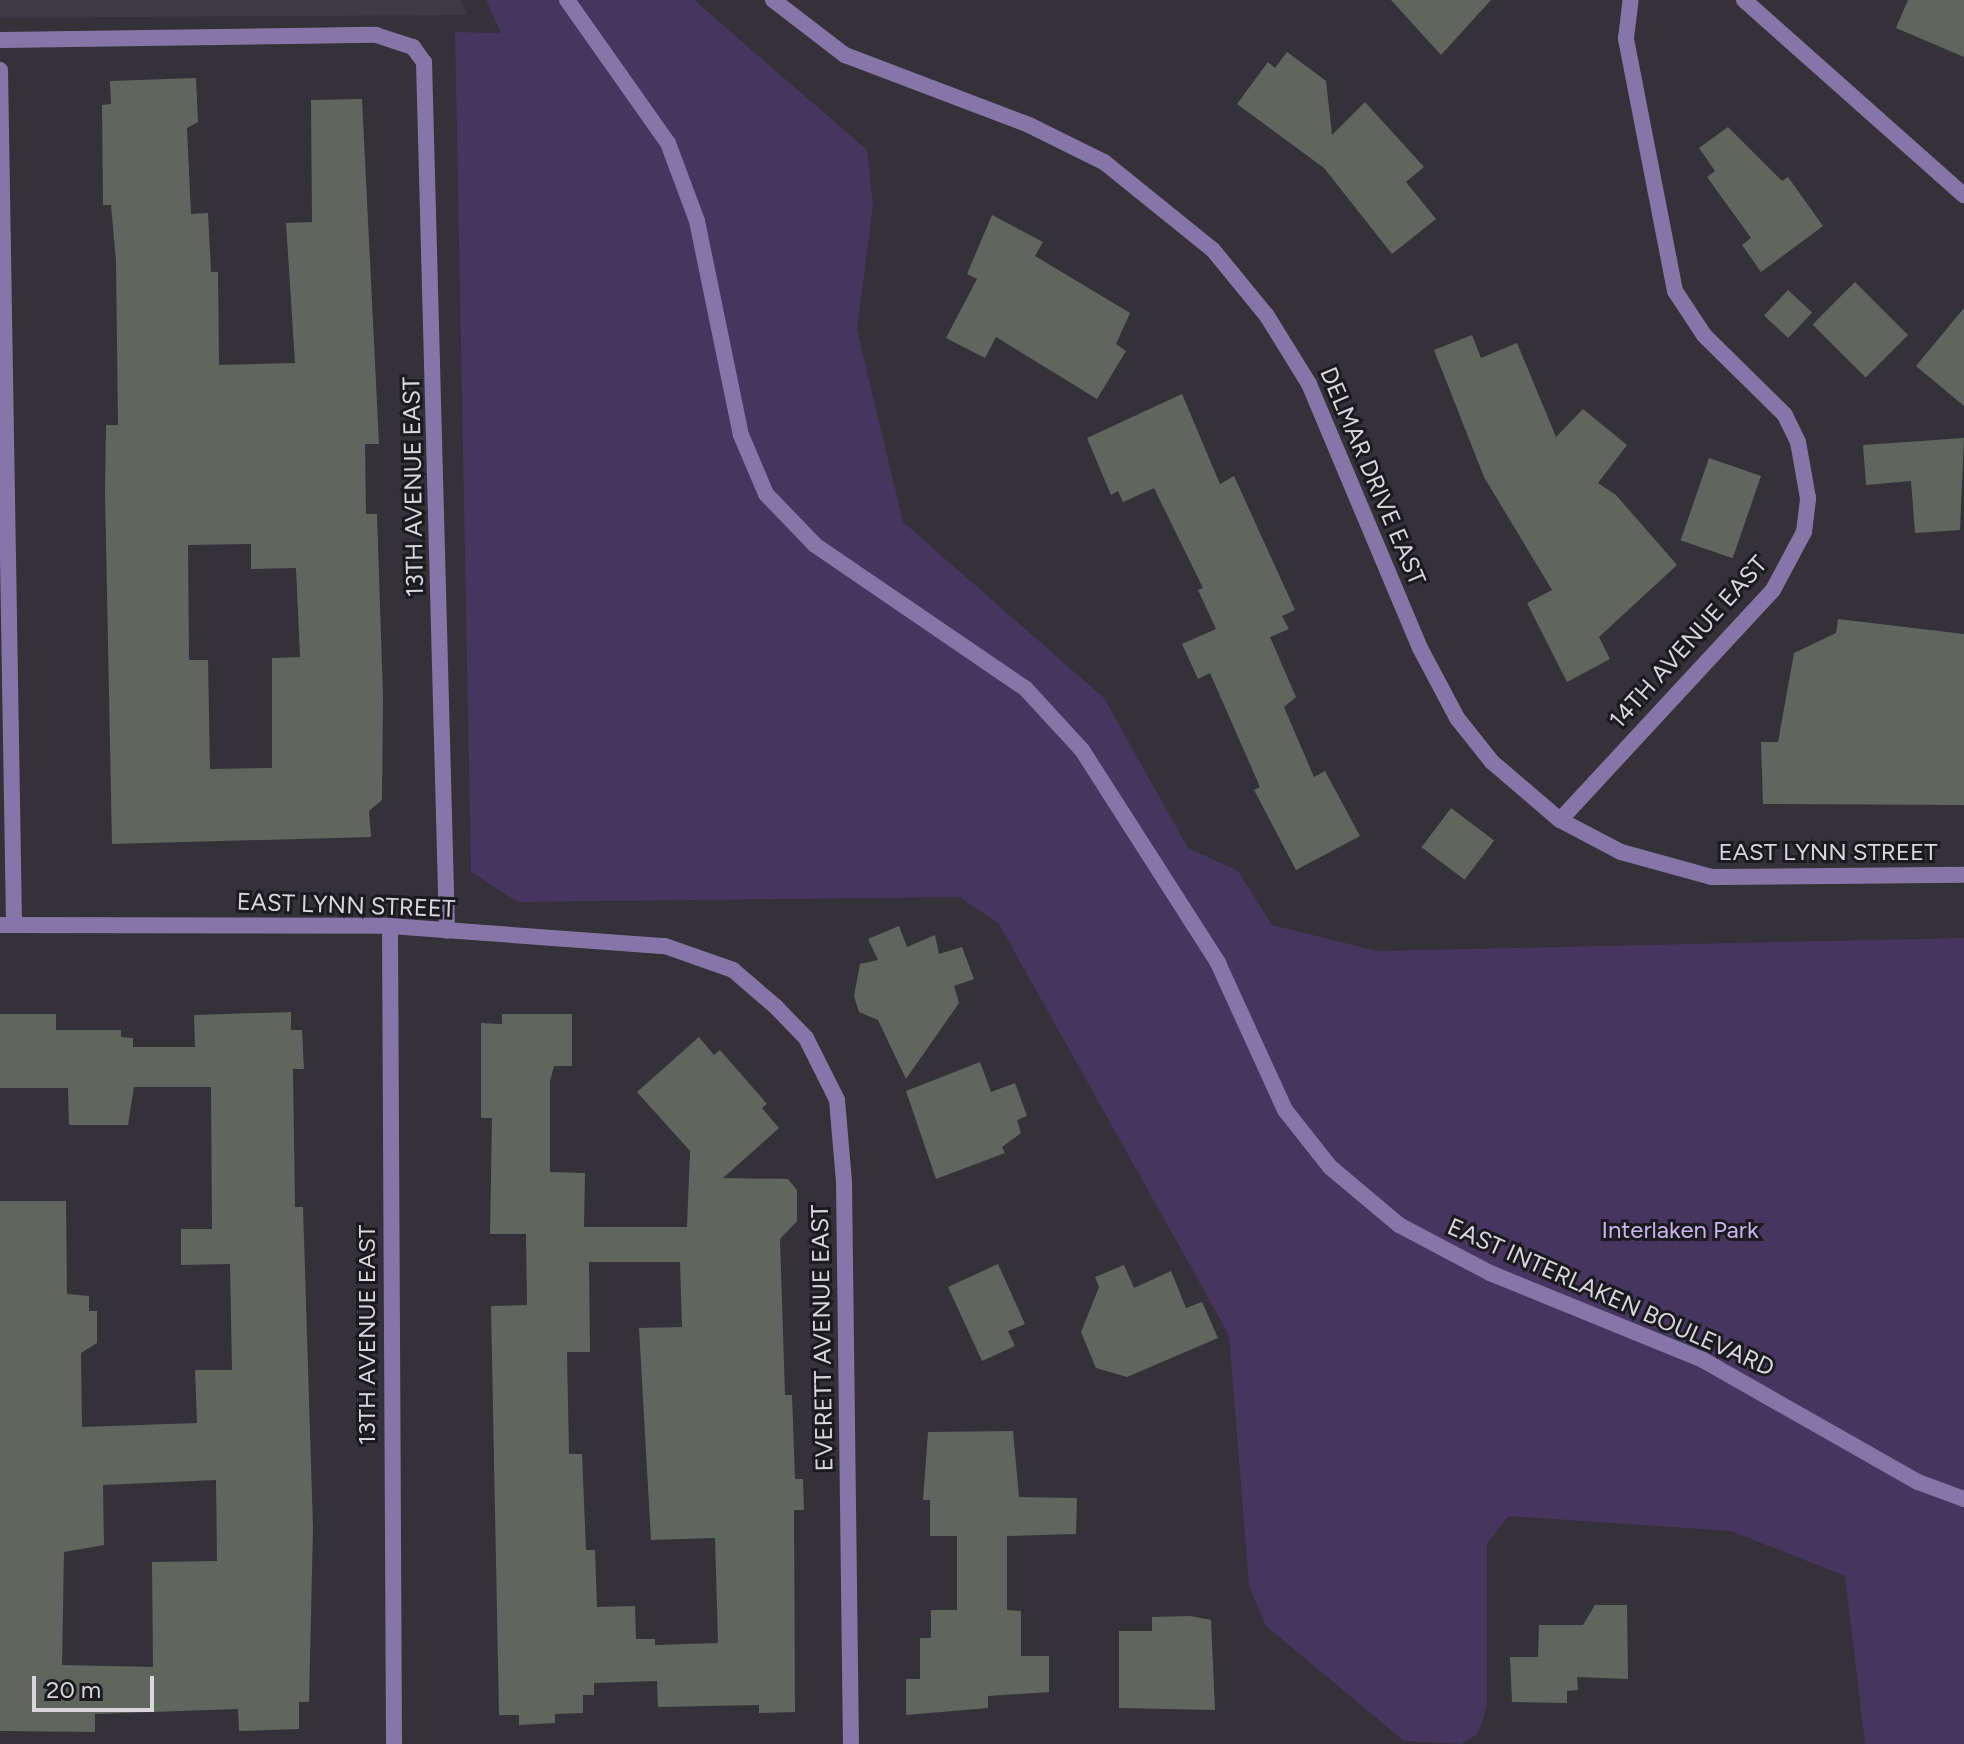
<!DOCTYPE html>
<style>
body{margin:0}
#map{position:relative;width:1964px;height:1744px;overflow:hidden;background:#343139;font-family:Figtree,sans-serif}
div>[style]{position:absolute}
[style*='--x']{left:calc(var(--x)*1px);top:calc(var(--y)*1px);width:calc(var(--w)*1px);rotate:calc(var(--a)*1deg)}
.built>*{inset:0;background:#3e3847}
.green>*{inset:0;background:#473560}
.building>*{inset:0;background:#60665d;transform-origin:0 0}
.minor>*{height:16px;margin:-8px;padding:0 8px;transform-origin:8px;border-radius:8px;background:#8875a7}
.tertiary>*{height:16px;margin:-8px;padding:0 8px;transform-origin:8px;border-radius:8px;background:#8875a7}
span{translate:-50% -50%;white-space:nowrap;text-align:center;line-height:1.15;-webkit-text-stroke:6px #1b1a1e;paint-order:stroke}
.street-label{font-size:24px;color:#d9d7dc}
.park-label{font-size:24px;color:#cbb4f0}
.scale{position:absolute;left:32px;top:1676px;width:122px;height:36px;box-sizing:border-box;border:4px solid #d9d7dc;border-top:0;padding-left:10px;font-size:24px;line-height:28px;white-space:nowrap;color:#d9d7dc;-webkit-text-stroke:6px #1b1a1e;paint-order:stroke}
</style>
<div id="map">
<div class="built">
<i style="clip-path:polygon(0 0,461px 0,467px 15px,0 18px)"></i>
</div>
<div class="green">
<i style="clip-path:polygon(486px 0,694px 0,867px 150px,873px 205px,857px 330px,903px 522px,1104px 698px,1188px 848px,1238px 871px,1272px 925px,1377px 951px,1964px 938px,1964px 1744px,1865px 1744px,1845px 1576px,1731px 1531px,1509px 1516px,1487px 1543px,1487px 1706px,1478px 1734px,1461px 1744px,1404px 1741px,1266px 1626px,1249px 1586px,1229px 1335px,999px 924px,960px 897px,518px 902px,471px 872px,455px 32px,501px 33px)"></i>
</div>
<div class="building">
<i style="clip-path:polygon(1391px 0,1491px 0,1441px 55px)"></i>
<i style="clip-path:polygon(1908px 0,1964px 0,1964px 57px,1896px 28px)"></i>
<i style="clip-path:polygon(1287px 52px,1326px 81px,1332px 135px,1365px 102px,1424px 167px,1406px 182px,1436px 219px,1392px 254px,1324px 168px,1237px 104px,1268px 62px,1275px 68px)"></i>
<i style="clip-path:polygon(evenodd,196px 78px,198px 122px,187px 128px,191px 214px,208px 213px,211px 272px,218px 272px,219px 365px,295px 363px,286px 223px,312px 222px,311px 100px,362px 99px,379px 444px,365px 444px,366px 514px,377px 514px,383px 697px,382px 800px,369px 811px,371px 837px,112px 844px,105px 492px,106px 425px,118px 425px,116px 261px,111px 205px,103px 205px,102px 105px,111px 104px,110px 81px,196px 78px,251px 544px,251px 569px,296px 568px,300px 657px,272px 658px,272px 768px,210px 769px,208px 660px,189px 660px,188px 545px,251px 544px)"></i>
<i style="clip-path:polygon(1728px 127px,1782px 181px,1788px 177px,1823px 226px,1761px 272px,1742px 245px,1751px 238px,1707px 177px,1715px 171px,1699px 148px)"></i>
<i style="clip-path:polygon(992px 215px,1043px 242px,1035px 256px,1130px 313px,1116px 344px,1126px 351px,1097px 399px,996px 337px,985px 358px,946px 338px,977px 279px,967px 274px)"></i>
<i style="left:1855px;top:282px;width:75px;height:60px;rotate:45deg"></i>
<i style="left:1788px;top:290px;width:33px;height:35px;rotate:43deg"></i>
<i style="clip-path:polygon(1964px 308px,1964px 406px,1916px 366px)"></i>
<i style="clip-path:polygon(1472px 335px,1481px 358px,1517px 343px,1556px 437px,1583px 409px,1627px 445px,1598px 483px,1616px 495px,1677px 565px,1599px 637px,1610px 659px,1567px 682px,1527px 603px,1552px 590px,1484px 477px,1434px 350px)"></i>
<i style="clip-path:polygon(1182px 394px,1220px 484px,1234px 476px,1295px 610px,1282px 616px,1289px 629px,1270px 637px,1296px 697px,1284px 707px,1314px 777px,1325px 771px,1360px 836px,1296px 870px,1254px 790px,1260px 787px,1210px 673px,1198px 679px,1182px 644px,1216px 629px,1198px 590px,1203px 588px,1154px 488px,1123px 502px,1118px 491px,1111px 495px,1087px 438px)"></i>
<i style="clip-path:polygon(1964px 438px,1960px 530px,1915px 533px,1911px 481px,1866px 485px,1863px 445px)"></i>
<i style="left:1709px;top:458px;width:55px;height:87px;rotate:19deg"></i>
<i style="clip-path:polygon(1838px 619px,1964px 634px,1964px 805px,1763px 804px,1761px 742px,1778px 742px,1794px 653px,1836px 633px)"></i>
<i style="left:1451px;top:808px;width:54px;height:49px;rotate:37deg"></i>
<i style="clip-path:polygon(899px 926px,907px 947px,935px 935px,939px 954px,962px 947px,974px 979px,954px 986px,959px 1003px,906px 1079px,878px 1020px,859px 1012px,854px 996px,860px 964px,878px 960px,868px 939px)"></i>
<i style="clip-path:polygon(evenodd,291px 1012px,291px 1030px,302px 1030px,304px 1069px,293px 1069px,295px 1207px,303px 1207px,313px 1528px,309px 1702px,299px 1702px,299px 1729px,239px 1731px,238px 1709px,95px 1714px,95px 1732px,0 1731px,0 1201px,66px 1201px,67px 1294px,89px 1296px,89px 1311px,97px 1311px,97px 1343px,81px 1353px,82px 1427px,197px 1423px,195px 1370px,232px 1370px,230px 1264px,181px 1265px,181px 1229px,212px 1229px,211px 1087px,134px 1087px,128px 1125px,69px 1125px,68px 1088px,0 1088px,0 1014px,56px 1014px,56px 1030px,121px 1030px,121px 1037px,133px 1038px,133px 1047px,195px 1047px,194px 1015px,291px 1012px,216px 1480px,217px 1561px,152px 1562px,153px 1667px,62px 1665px,64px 1552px,104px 1545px,103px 1485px,216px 1480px)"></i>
<i style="clip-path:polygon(evenodd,502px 1014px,572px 1014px,572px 1066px,554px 1066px,550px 1081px,550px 1172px,585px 1173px,584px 1227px,687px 1227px,690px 1151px,637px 1092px,699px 1037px,714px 1055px,720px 1050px,767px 1104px,762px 1108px,779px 1128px,723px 1178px,788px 1179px,797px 1190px,797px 1221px,780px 1239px,785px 1395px,792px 1395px,795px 1479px,803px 1479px,804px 1510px,794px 1510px,795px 1712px,759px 1713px,759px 1705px,658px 1707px,657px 1681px,594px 1683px,594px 1695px,583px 1695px,583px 1713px,555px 1714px,555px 1723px,519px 1725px,519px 1715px,499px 1715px,491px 1306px,527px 1305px,526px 1234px,490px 1234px,492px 1118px,481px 1118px,481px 1023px,502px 1024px,502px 1014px,589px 1262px,680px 1262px,682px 1327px,639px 1328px,651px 1540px,715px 1538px,718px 1643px,655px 1645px,655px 1639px,636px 1639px,635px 1606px,597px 1607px,595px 1550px,586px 1550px,582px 1454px,569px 1454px,567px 1352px,590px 1352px,589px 1262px)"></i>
<i style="clip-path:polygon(980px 1062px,991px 1092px,1015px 1083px,1027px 1116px,1017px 1120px,1021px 1133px,1002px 1147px,1005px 1153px,936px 1179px,906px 1091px)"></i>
<i style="clip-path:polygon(998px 1264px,1025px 1324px,1008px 1331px,1015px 1346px,982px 1361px,948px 1287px)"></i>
<i style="clip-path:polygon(1124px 1265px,1134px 1288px,1171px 1271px,1186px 1308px,1202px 1302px,1218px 1338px,1127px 1377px,1096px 1368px,1081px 1332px,1099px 1287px,1095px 1277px)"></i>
<i style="clip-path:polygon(1013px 1431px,1019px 1497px,1077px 1498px,1076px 1534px,1007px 1536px,1007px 1610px,1021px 1611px,1021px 1656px,1049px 1656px,1049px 1692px,988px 1696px,988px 1708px,906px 1715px,906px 1679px,920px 1679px,920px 1638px,931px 1638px,931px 1610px,957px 1610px,957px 1536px,930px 1536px,930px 1500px,923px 1500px,928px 1432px)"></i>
<i style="clip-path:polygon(1595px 1605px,1627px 1605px,1628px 1679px,1577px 1677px,1578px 1690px,1567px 1691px,1567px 1703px,1512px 1702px,1510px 1657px,1538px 1657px,1539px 1625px,1583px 1625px)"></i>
<i style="clip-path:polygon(1190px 1616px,1211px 1620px,1215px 1710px,1119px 1708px,1119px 1631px,1152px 1631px,1152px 1617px)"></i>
</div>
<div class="minor">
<i style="--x:567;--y:0;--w:175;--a:54.8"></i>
<i style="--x:668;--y:143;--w:83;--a:69.6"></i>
<i style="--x:697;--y:221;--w:218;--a:78.4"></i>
<i style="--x:741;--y:435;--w:64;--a:67"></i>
<i style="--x:766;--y:494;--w:71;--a:46.1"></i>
<i style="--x:815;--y:545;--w:254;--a:34.3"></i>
<i style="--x:1025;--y:688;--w:84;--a:47.4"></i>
<i style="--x:1082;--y:750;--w:253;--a:57.4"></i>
<i style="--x:1218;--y:963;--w:162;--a:65.5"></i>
<i style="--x:1285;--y:1110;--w:73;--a:51.7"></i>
<i style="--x:1330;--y:1167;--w:90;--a:40"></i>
<i style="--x:1399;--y:1225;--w:103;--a:27.8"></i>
<i style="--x:1490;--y:1273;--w:230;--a:22.2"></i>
<i style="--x:1703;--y:1360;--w:247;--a:29.6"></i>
<i style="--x:1918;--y:1482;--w:49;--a:20.3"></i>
<i style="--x:0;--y:40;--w:376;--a:-0.8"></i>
<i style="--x:376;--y:35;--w:39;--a:18"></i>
<i style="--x:413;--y:47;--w:19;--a:54"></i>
<i style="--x:424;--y:62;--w:869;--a:88.48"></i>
<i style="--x:0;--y:70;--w:855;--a:89.06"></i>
<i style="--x:1560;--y:820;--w:313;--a:-47.2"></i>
<i style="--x:1773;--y:590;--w:66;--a:-61.9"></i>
<i style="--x:1804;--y:532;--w:34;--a:-83"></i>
<i style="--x:1808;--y:498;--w:57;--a:-100.1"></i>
<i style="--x:1798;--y:442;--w:30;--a:-116"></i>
<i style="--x:1785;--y:415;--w:114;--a:-135.4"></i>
<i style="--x:1704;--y:335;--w:53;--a:-123.4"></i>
<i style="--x:1675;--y:291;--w:258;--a:-101"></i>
<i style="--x:1626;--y:38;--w:38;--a:-83"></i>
<i style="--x:0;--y:925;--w:390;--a:0.1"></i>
<i style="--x:390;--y:926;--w:276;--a:4.2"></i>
<i style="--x:665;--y:946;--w:72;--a:19.4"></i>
<i style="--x:733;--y:970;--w:57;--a:40.7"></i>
<i style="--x:776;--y:1007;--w:43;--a:45.9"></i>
<i style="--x:806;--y:1038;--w:69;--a:63.4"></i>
<i style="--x:837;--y:1100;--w:82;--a:85.1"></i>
<i style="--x:844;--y:1182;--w:562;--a:89.29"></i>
<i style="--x:390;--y:926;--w:818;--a:89.72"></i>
</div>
<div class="tertiary">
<i style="--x:773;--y:0;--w:91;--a:37.4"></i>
<i style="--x:845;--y:55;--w:197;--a:20.8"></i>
<i style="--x:1029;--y:125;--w:84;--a:26.3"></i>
<i style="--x:1104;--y:162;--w:140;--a:38.9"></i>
<i style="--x:1213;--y:250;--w:85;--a:50.7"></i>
<i style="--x:1267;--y:316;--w:80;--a:58.3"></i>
<i style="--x:1309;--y:384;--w:286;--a:67.2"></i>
<i style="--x:1420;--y:648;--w:79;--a:62.1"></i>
<i style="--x:1457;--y:718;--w:56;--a:51.5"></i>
<i style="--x:1492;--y:762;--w:89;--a:40.5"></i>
<i style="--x:1560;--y:820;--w:69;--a:27.7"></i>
<i style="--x:1621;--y:852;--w:94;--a:15.4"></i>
<i style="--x:1712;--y:877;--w:252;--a:-0.5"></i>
<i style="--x:1744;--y:0;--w:294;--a:41.6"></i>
</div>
<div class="street-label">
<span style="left:1373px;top:476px;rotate:67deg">DELMAR DRIVE EAST</span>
<span style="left:413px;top:487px;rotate:-91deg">13TH AVENUE EAST</span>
<span style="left:1688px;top:642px;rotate:-48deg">14TH AVENUE EAST</span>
<span style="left:1828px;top:852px">EAST LYNN STREET</span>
<span style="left:346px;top:905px;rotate:2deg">EAST LYNN STREET</span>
<span style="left:1611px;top:1297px;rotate:24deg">EAST INTERLAKEN BOULEVARD</span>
<span style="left:367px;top:1335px;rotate:-90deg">13TH AVENUE EAST</span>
<span style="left:822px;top:1338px;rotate:-91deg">EVERETT AVENUE EAST</span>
</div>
<div class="park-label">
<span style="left:1680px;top:1230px">Interlaken Park</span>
</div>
<div class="scale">20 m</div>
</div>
